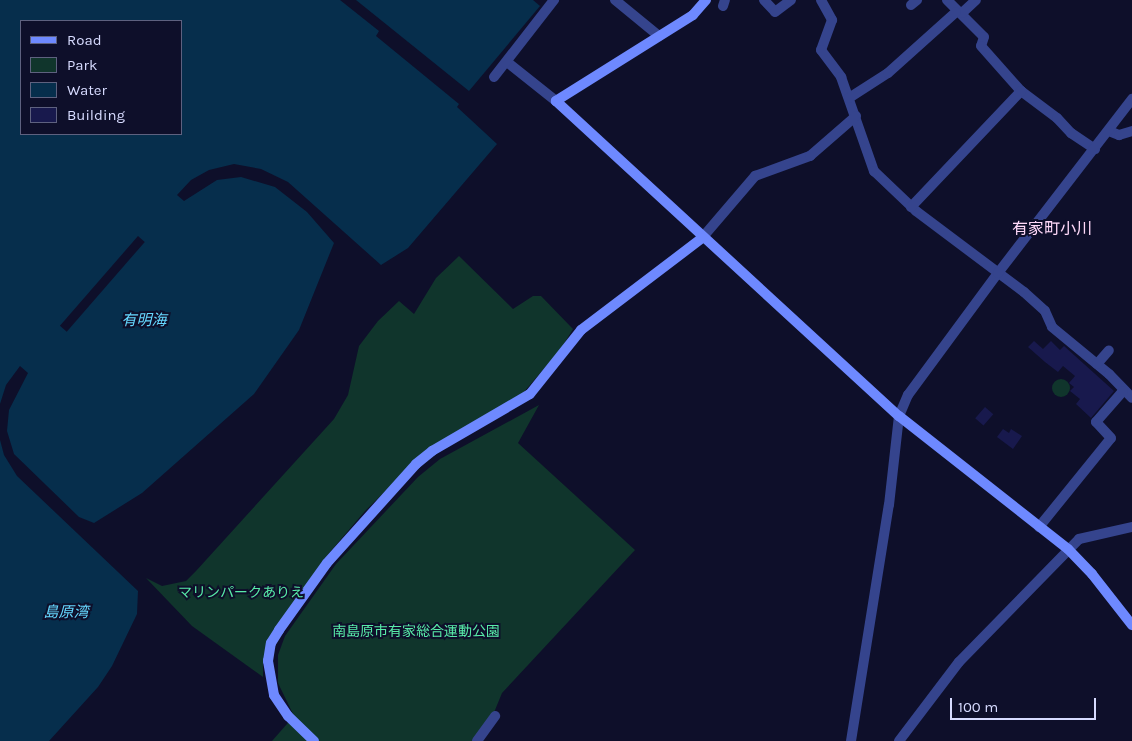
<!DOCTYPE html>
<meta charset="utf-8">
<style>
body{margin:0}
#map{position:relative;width:1132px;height:741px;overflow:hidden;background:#0e0f2a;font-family:Karla,"Noto Sans JP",sans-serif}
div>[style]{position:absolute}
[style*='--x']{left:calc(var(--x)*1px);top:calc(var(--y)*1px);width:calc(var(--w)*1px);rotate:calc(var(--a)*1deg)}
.green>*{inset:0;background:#10352c}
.round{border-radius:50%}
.water>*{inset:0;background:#062e4c}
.pier>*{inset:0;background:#0e0f2a;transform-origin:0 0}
.building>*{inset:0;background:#18194d;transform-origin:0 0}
.street>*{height:10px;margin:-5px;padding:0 5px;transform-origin:5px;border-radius:5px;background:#35448d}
.secondary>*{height:10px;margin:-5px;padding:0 5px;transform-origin:5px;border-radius:5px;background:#6e89ff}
span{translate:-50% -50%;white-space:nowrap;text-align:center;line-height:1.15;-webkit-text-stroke:4px #0e0f2a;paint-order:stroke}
.park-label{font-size:14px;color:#58eba8}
.water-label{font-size:15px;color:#65d8ff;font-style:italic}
.quarter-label{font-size:16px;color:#ffd9f9}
.legend{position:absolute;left:20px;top:20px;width:162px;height:115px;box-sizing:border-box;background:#0e0f2a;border:1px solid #5e617f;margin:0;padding:6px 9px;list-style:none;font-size:15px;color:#d7dbff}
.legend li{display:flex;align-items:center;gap:10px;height:25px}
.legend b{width:25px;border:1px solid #5e617f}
.scale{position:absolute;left:950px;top:698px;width:146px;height:22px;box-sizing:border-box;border:2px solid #d7dbff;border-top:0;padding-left:6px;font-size:15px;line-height:18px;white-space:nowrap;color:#d7dbff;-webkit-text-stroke:4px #0e0f2a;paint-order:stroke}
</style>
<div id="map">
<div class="green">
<i style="clip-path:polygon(459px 256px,513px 309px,533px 296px,541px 296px,573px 329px,560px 350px,523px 393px,429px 448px,365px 511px,324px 559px,263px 662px,263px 677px,192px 626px,146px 578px,162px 586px,186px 581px,196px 571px,334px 419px,348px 395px,359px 346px,378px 321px,399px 301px,414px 314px,436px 278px)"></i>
<i class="round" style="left:1052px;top:379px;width:18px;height:18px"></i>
<i style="clip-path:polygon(539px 405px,518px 443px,635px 550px,502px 693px,493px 715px,473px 741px,272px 741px,294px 716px,278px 683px,278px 655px,285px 636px,336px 564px,418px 477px,440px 459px)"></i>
</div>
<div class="water">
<i style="clip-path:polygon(evenodd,0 0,340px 0,379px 31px,376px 36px,459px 104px,457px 107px,497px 144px,408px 248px,381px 265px,288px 182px,261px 169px,234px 164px,209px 170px,191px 180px,177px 195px,184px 201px,217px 180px,241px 177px,275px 187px,307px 212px,334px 243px,299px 330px,254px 394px,142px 493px,94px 523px,79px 517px,14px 454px,7px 431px,9px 410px,28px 373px,20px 366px,6px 385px,0 404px,0 0,21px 21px,181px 21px,181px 134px,21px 134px,21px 21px)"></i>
<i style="clip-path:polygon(356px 0,533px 0,540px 6px,469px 91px)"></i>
<i style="clip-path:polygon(0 440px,4px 455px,17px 476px,138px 591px,137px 614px,112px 666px,98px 687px,49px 741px,0 741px)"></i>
</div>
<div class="pier">
<i style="left:138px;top:236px;width:9px;height:119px;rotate:41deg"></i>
</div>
<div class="building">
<i style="clip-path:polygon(1034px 341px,1043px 349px,1051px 341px,1060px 350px,1064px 346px,1114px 391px,1091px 418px,1076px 404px,1080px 399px,1070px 391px,1074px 387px,1069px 383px,1075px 376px,1063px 366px,1058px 372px,1045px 362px,1028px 347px)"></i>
<i style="left:985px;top:407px;width:11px;height:15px;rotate:41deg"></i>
<i style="clip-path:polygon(1003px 429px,1009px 433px,1011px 429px,1022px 436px,1013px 449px,997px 437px)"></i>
</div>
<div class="street">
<i style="--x:615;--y:0;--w:57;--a:39.3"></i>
<i style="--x:764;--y:0;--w:16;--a:47"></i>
<i style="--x:775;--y:12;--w:20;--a:-37"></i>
<i style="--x:821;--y:0;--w:23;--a:61"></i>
<i style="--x:832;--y:20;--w:32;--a:110"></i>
<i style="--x:821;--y:50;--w:34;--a:53"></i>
<i style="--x:841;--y:77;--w:100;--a:70.7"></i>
<i style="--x:874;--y:171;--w:58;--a:43.6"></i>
<i style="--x:916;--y:211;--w:135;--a:36.9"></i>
<i style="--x:1024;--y:292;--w:28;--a:42"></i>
<i style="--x:1045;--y:311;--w:17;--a:66"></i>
<i style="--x:1052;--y:327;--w:74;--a:39.5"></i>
<i style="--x:1109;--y:374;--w:33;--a:46"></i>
<i style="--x:947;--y:0;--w:52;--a:45"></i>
<i style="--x:984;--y:37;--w:9;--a:108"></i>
<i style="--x:981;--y:46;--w:60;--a:48.4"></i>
<i style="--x:1021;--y:91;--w:45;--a:36.9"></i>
<i style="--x:1057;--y:118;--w:21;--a:47"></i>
<i style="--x:1071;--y:133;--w:29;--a:34"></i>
<i style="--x:911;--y:5;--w:8;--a:-40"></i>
<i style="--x:723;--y:6;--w:6;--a:-72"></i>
<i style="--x:962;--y:13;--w:19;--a:-43"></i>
<i style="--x:507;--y:62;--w:63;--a:38.5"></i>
<i style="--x:494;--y:77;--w:98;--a:-52.1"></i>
<i style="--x:849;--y:98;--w:46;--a:-32.7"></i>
<i style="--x:888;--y:73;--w:91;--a:-41.9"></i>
<i style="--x:1109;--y:131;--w:11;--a:22"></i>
<i style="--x:1119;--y:135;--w:14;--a:-17"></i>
<i style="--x:911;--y:207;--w:160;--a:-46.5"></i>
<i style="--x:702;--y:238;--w:82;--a:-49.5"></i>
<i style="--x:755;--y:176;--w:59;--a:-20"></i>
<i style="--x:810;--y:156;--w:61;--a:-41"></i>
<i style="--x:1097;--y:364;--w:18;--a:-49"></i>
<i style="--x:1039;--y:527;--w:114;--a:-51"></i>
<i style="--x:1111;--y:438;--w:22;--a:-133"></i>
<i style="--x:1096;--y:422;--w:41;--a:-48.9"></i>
<i style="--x:477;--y:741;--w:31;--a:-54"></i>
<i style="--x:851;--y:741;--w:239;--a:-80.9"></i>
<i style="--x:889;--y:505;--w:90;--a:-83.6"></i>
<i style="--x:899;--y:416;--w:23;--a:-67"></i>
<i style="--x:908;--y:395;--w:152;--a:-53.6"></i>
<i style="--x:998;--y:273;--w:220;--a:-52.4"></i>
<i style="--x:899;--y:741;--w:99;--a:-52.8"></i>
<i style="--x:959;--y:662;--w:172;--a:-45.7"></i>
<i style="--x:1079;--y:539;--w:54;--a:-12.8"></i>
</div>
<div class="secondary">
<i style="--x:706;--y:0;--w:20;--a:131"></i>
<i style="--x:693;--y:15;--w:162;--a:147.9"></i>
<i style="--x:556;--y:101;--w:466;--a:42.6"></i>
<i style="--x:899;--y:416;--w:215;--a:38.2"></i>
<i style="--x:1068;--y:549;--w:35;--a:46"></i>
<i style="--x:1092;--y:574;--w:65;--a:51.9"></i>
<i style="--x:314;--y:741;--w:36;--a:-136"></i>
<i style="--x:288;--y:716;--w:25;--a:-124"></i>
<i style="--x:274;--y:695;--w:35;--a:-100"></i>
<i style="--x:268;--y:661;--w:18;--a:-81"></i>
<i style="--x:271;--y:643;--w:15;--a:-58"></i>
<i style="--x:279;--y:630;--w:82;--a:-54.4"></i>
<i style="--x:327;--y:563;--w:133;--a:-48"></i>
<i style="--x:416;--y:464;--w:21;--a:-39"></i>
<i style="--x:432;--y:451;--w:113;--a:-30.2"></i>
<i style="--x:530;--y:394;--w:82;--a:-51.4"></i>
<i style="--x:581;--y:330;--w:152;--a:-37.2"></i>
</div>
<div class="park-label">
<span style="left:241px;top:593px">マリンパークありえ</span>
<span style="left:416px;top:632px">南島原市有家総合運動公園</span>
</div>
<div class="water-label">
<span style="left:144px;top:321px">有明海</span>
<span style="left:66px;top:613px">島原湾</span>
</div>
<div class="quarter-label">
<span style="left:1052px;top:229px">有家町小川</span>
</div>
<ul class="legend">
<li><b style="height:6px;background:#6e89ff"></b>Road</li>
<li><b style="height:14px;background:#10352c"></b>Park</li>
<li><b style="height:14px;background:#062e4c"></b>Water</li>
<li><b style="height:14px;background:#18194d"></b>Building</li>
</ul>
<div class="scale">100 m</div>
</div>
